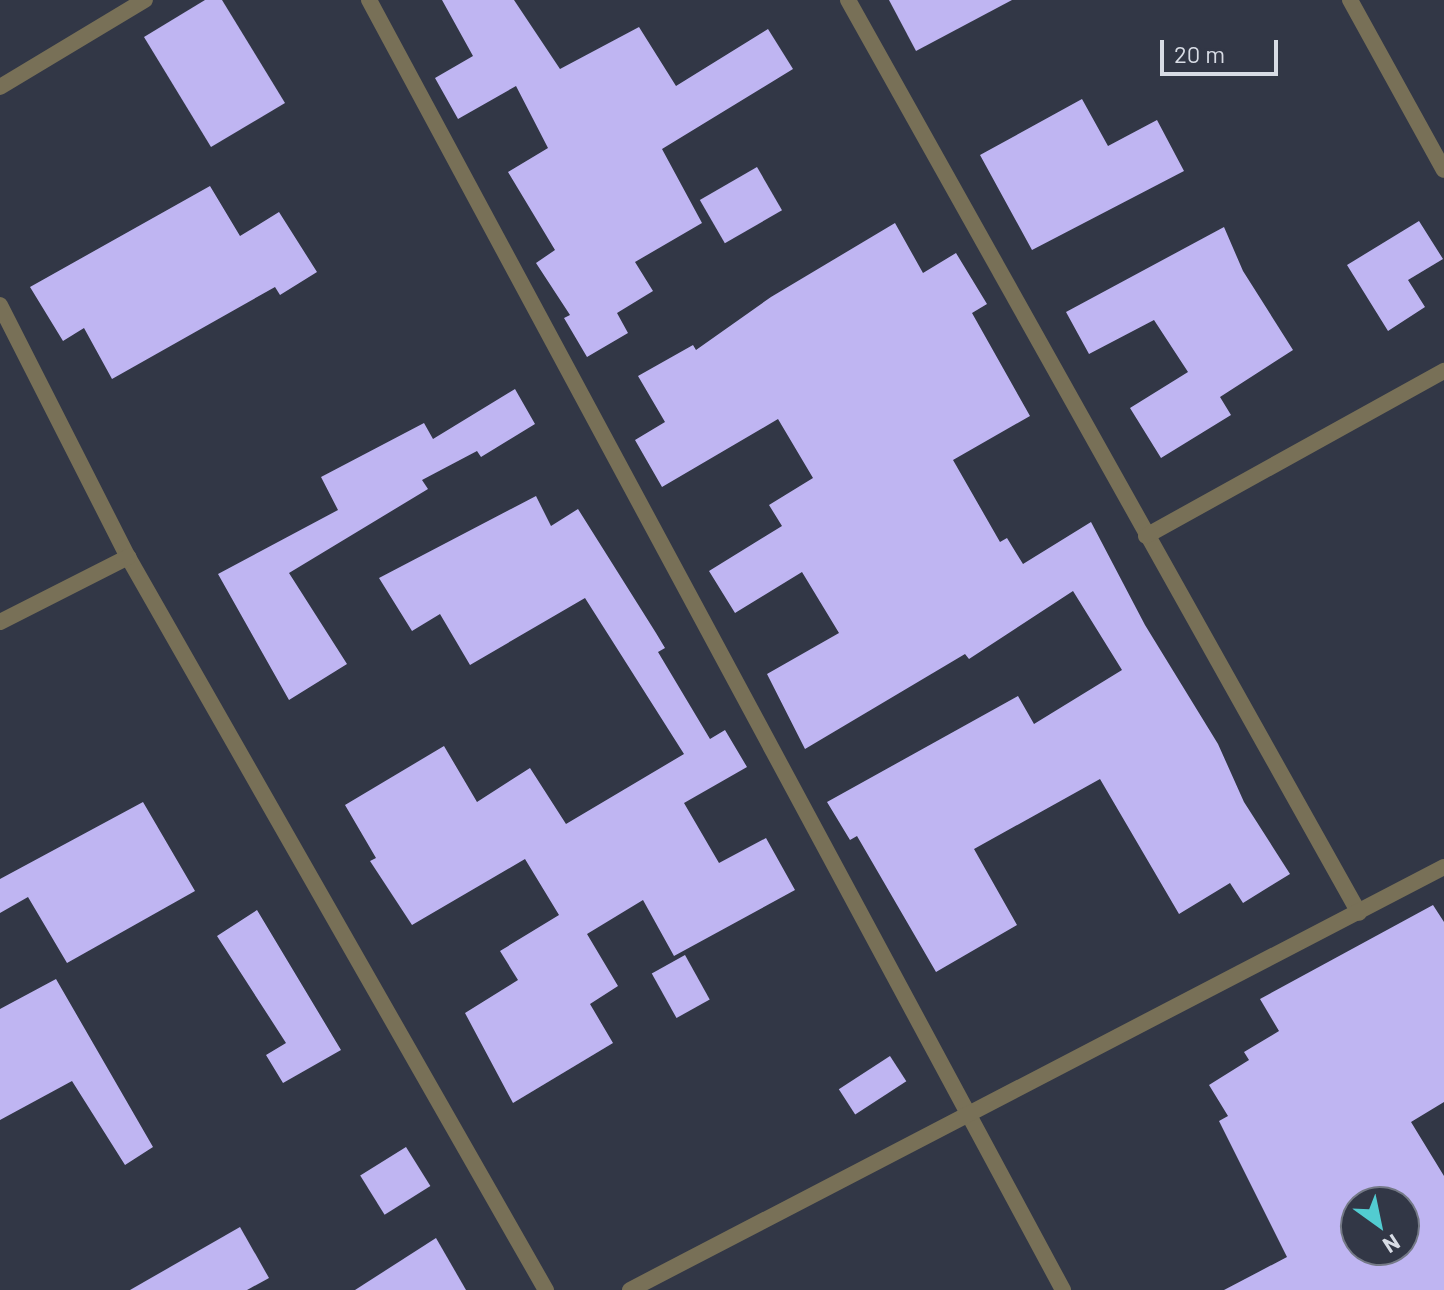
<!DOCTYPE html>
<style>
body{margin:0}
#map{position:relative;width:1444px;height:1290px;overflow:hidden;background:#323746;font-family:Barlow,sans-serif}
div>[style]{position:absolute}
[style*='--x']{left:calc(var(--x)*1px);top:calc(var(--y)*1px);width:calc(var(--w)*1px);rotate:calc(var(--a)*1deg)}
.building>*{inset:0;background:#bfb5f2;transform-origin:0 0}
.minor>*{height:16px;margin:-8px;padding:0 8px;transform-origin:8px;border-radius:8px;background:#787057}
span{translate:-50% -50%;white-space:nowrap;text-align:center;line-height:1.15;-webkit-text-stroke:8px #323746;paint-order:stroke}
.north{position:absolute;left:1340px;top:1186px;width:80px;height:80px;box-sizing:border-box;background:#323746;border:2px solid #747986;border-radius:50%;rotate:147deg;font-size:22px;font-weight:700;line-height:32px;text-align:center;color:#d8dce5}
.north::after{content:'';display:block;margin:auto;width:28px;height:36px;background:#52ccd1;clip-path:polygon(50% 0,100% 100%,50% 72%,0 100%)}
.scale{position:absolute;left:1160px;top:40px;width:118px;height:36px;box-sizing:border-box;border:4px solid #d8dce5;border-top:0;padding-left:10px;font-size:24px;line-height:28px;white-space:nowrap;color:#d8dce5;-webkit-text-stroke:6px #323746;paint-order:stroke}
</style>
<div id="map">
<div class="building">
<i style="clip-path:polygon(205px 0,222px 0,285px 103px,211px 147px,144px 37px)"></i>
<i style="clip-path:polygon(442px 0,514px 0,560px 69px,639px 27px,676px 86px,768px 29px,793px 69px,662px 149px,702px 223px,635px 262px,653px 291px,617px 313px,628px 333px,587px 357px,564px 318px,570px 315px,536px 263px,555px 250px,508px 172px,548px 148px,516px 86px,458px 119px,435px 78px,473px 56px)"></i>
<i style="clip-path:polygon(889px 0,1012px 0,916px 51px)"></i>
<i style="clip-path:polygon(1082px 99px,1108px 146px,1157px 120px,1184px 171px,1032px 250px,980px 155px)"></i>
<i style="left:757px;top:167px;width:50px;height:66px;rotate:60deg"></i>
<i style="clip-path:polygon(210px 186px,240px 236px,279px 212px,317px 272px,280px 295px,275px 287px,112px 379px,84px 328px,63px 341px,30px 287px)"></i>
<i style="clip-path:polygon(1419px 221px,1443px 259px,1408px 280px,1425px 307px,1388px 331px,1347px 265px)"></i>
<i style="clip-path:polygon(895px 223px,923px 273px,956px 253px,987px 304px,972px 313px,1030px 416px,953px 460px,1000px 542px,1007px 538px,1023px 564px,1091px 522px,1145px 625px,1218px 744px,1244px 802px,1290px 874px,1243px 903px,1230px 883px,1179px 914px,1100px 779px,974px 849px,1017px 925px,936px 972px,857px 836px,850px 840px,827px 802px,1018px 696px,1034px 724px,1122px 670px,1073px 591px,969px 659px,965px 654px,805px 749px,767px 674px,839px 633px,802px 572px,735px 613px,709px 571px,782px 526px,769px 505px,813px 478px,778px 419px,662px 487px,635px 440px,665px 422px,638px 376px,693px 345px,696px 350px,771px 297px)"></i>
<i style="clip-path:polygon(1224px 227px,1243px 271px,1293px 350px,1220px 397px,1231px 415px,1161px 458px,1130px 408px,1188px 372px,1154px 320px,1089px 354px,1066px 312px)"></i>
<i style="clip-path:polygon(515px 389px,535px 424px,481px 457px,477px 451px,422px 480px,428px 489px,289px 573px,347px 664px,289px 700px,218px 574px,338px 510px,321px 477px,424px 423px,433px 439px)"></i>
<i style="clip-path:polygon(536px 496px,551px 526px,578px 509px,656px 633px,665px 648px,658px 652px,710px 739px,725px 730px,747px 767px,684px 803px,719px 863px,766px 838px,795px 890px,674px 956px,643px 900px,587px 934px,618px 986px,590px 1004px,613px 1043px,513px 1103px,465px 1013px,518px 980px,500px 951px,559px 915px,525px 859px,412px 925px,370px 861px,376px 858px,345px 805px,444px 746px,477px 802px,530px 768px,566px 824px,684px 754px,585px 598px,470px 665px,440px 614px,412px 631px,379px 578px)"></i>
<i style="clip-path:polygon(143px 802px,195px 891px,67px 963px,28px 897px,0 913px,0 879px)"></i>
<i style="clip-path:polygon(evenodd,1433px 905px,1444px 922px,1444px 1102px,1411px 1122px,1444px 1176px,1444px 1290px,1224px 1290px,1287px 1257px,1219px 1121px,1228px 1116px,1209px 1085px,1249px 1060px,1244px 1052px,1279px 1031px,1260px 999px,1433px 905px,1356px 1202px,1404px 1202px,1404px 1250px,1356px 1250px,1356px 1202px)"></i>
<i style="clip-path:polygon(257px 910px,341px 1050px,283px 1083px,266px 1055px,286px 1043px,217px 936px)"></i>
<i style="left:685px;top:955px;width:51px;height:38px;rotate:61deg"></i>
<i style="clip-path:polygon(56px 979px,153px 1147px,125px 1165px,72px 1081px,0 1120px,0 1009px)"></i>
<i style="left:890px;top:1056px;width:30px;height:61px;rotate:57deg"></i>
<i style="left:406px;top:1147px;width:46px;height:54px;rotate:58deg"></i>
<i style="clip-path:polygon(240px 1227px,269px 1278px,247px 1290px,130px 1290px)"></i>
<i style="clip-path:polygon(436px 1238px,466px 1290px,355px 1290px)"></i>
</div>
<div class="minor">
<i style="--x:369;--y:0;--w:1465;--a:61.72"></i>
<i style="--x:848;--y:0;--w:1046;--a:60.76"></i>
<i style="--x:1350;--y:0;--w:194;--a:61.1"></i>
<i style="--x:0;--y:87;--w:169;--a:-31"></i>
<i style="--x:0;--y:305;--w:283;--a:63.1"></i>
<i style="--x:128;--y:557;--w:844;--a:60.31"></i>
<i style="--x:1146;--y:536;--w:341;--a:-29"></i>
<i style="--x:0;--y:622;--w:144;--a:-26.9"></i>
<i style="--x:630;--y:1290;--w:917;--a:-27.46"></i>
</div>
<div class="north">N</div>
<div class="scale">20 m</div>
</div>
